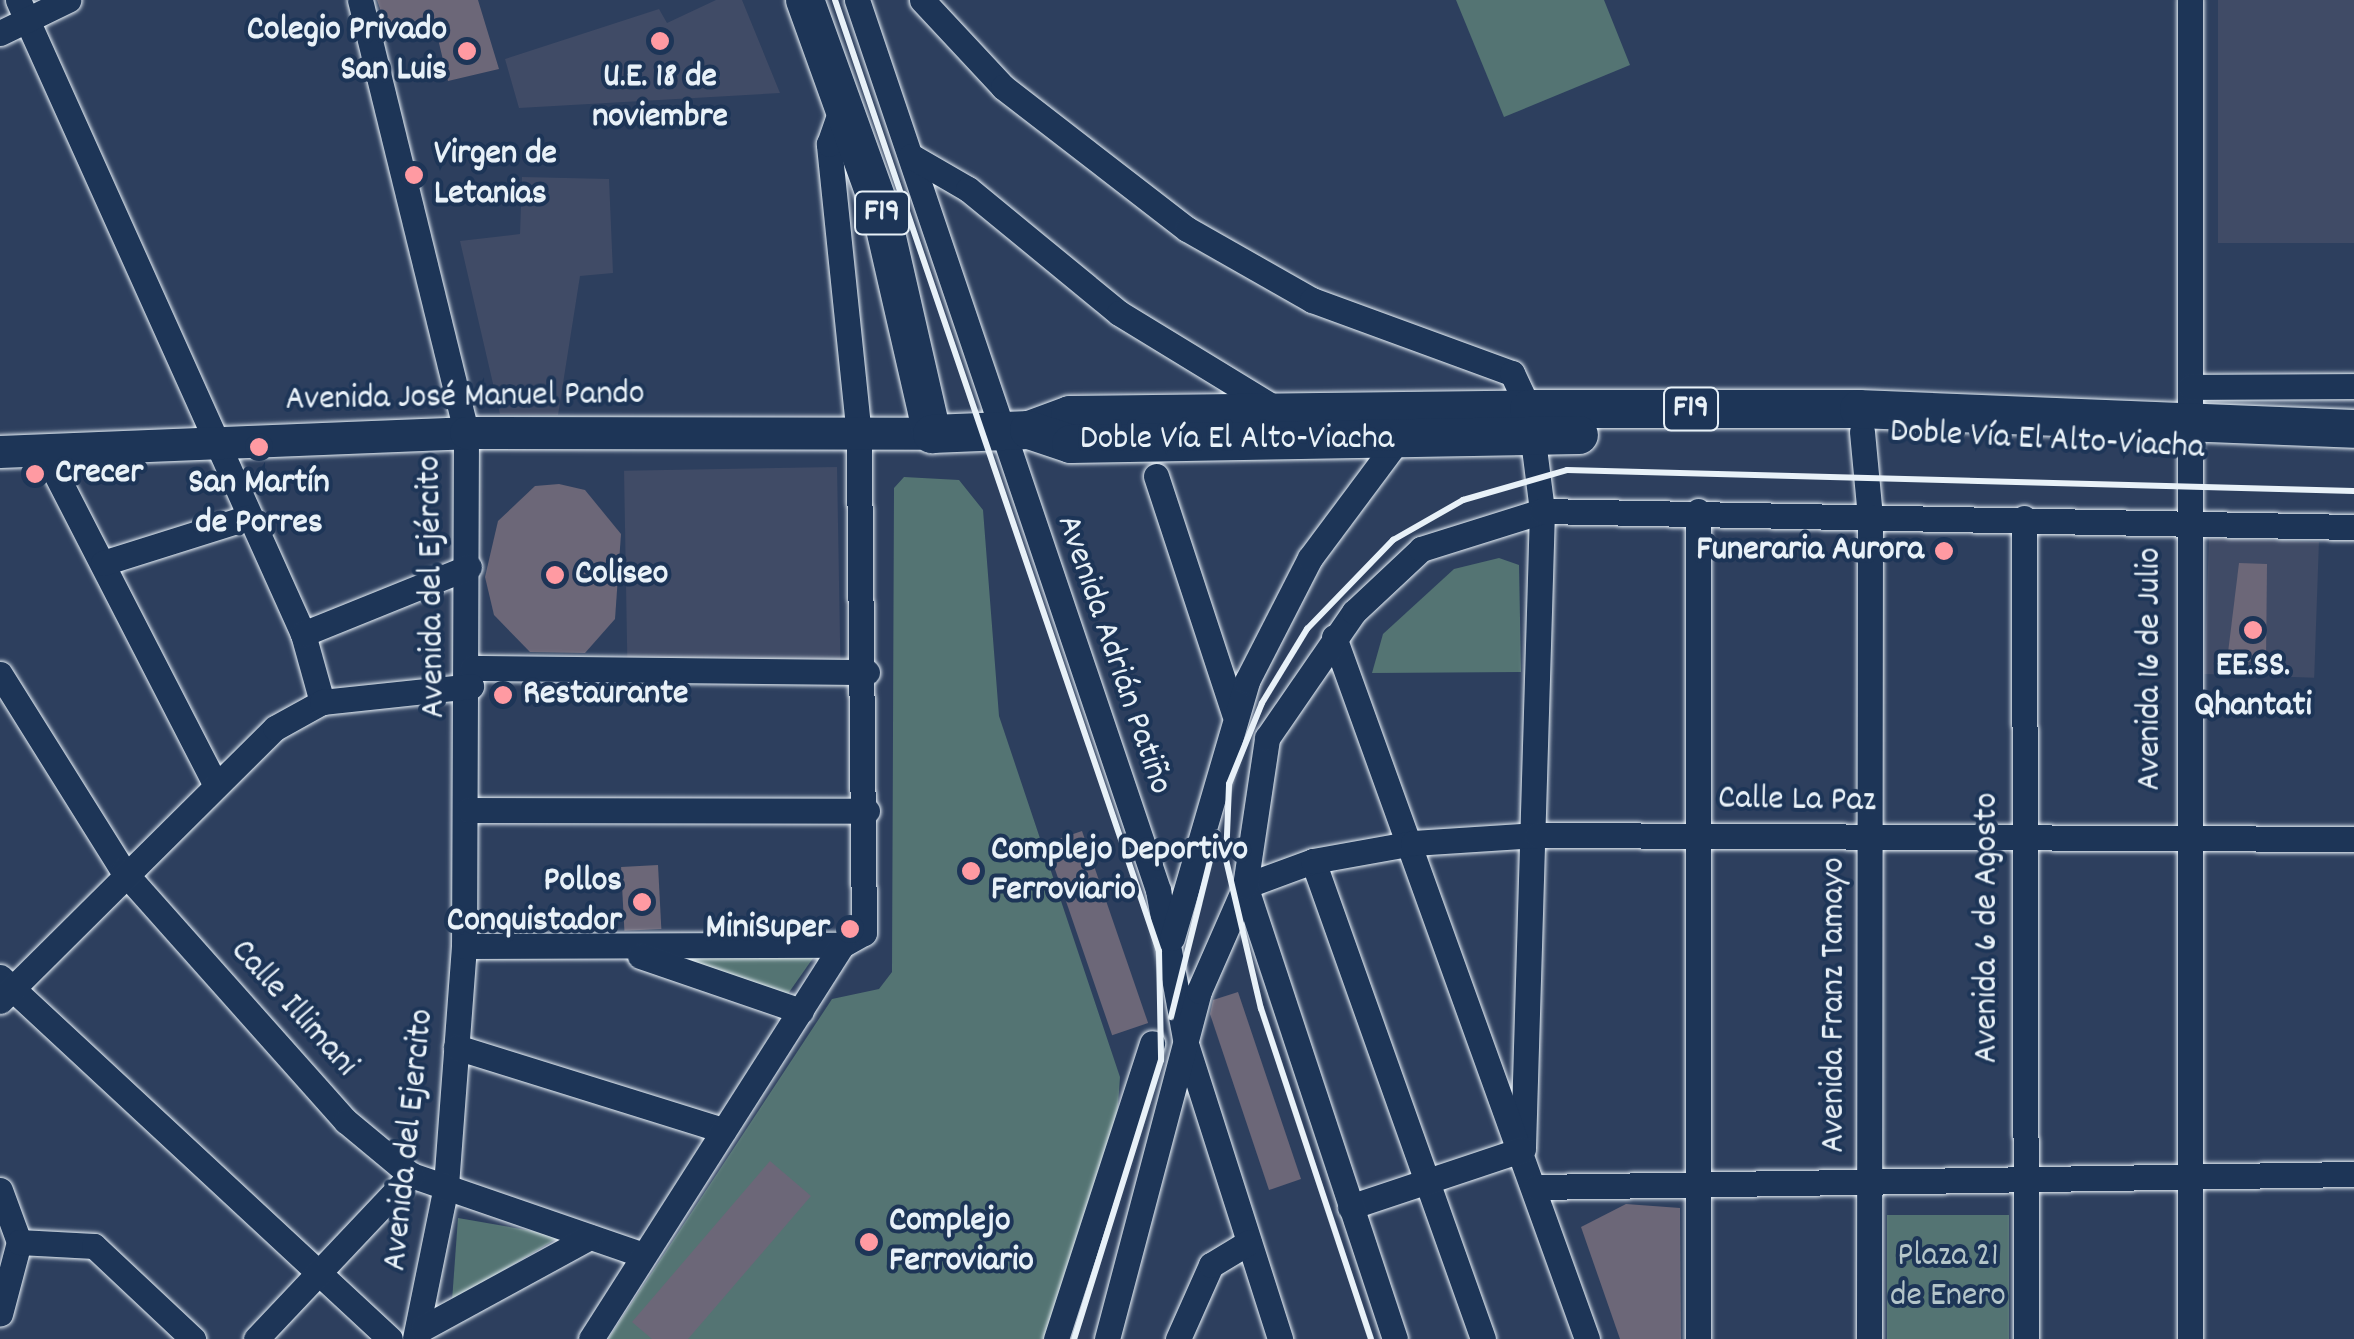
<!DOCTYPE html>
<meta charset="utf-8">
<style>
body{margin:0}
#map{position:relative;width:2354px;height:1339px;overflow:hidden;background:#2d3f5e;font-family:Dekko,sans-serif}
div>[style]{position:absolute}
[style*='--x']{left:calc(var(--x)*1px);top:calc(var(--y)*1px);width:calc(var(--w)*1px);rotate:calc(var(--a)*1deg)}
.built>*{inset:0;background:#404b66;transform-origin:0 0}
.green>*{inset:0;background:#547473;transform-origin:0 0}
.building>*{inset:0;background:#6c6778;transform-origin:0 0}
.roads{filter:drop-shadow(0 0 2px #e8f1f8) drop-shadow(0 0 2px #e8f1f8)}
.minor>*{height:25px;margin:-12.5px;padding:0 12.5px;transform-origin:12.5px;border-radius:12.5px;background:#1d3557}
.major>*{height:32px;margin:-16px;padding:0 16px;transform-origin:16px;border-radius:16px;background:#1d3557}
.highway>*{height:38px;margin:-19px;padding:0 19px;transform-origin:19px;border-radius:19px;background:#1d3557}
.rail>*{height:6px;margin:-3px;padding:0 3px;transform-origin:3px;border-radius:3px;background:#e8f1f8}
.dots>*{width:28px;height:28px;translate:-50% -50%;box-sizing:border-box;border:5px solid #1d3557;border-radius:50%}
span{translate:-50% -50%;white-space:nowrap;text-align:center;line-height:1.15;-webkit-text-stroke:8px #1d3557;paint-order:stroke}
.shield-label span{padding:2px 8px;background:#1d3557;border:2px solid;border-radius:8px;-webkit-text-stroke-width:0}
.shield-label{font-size:32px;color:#e8f1f8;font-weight:700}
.poi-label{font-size:35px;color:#e8f1f8;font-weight:700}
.right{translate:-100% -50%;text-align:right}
.left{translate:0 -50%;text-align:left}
.street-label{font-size:35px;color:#e8f1f8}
.park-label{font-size:35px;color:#b4c5c9}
</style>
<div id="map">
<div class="built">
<i style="clip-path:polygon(716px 0,742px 0,780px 93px,519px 108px,505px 59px,659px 9px,667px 23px)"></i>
<i style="left:2218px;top:0;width:136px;height:243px"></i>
<i style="clip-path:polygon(522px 177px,609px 179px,613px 273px,580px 276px,558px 415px,500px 414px,460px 241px,520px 234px)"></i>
<i style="left:837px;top:467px;width:198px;height:213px;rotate:89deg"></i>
<i style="left:2209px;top:538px;width:110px;height:136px;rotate:2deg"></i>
</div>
<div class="green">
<i style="clip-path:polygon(1456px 0,1604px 0,1630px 65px,1504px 117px)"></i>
<i style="clip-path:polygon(904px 477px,959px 480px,983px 510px,999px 716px,1120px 1077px,1117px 1119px,1049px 1339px,608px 1339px,832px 999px,879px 989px,892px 972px,894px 488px)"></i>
<i style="clip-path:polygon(1499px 558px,1519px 565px,1521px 672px,1372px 673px,1383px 634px,1454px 569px)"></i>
<i style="clip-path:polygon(818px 951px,785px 998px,653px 956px)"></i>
<i style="left:2009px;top:1215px;width:124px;height:122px;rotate:90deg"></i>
<i style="clip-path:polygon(458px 1218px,561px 1236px,452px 1301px)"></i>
</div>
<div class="building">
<i style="clip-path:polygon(377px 0,478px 0,499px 69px,448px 81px,434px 22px,388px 32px)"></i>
<i style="clip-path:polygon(559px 484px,585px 490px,621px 534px,615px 619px,585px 653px,530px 652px,494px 615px,485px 577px,498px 521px,535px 486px)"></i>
<i style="clip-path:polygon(2239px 563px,2267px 564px,2266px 662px,2227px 661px)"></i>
<i style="left:1082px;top:831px;width:203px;height:38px;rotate:71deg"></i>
<i style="left:658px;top:865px;width:64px;height:37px;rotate:87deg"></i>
<i style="clip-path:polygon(1238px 992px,1301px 1179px,1269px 1190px,1210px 1014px,1213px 1000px)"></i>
<i style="clip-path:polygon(770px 1161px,811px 1196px,688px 1339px,652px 1339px,632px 1322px)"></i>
<i style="clip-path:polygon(1626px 1204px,1680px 1208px,1681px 1339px,1620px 1339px,1581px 1227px)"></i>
</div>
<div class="roads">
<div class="minor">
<i style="--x:18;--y:0;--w:695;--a:65.79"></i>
<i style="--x:303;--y:634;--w:71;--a:74.4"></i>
<i style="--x:360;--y:0;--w:446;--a:76.2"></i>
<i style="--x:466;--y:433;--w:513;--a:90.22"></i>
<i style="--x:464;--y:946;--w:241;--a:94.3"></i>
<i style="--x:446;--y:1186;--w:156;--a:101.5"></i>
<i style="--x:857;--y:0;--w:940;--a:71.31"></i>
<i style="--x:1158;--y:890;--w:157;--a:79.7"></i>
<i style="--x:1186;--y:1044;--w:310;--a:72.3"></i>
<i style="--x:922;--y:0;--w:119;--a:47"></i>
<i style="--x:1003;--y:87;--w:232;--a:37.7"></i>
<i style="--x:1187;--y:229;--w:144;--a:29.6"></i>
<i style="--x:1312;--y:300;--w:213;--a:20.1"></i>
<i style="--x:1512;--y:373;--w:40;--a:65"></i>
<i style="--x:1529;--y:409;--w:103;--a:82.7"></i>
<i style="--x:1542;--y:511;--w:638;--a:91.71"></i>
<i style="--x:2190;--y:0;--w:1339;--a:90"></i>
<i style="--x:0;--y:33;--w:76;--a:-25.9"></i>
<i style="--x:911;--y:156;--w:66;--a:30.1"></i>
<i style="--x:968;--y:189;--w:195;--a:39.4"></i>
<i style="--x:1119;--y:313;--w:190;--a:31.4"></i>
<i style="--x:2190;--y:387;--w:164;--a:-0.3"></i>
<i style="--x:1862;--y:432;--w:85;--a:84.6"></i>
<i style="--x:1870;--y:517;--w:822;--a:90.07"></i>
<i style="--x:44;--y:451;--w:370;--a:62.8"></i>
<i style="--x:1156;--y:476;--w:250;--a:71.8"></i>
<i style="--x:2024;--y:518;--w:821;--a:89.86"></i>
<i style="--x:103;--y:563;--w:153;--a:-17.5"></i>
<i style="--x:303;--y:634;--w:179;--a:-22"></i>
<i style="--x:1334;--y:637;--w:746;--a:70.18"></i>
<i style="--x:472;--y:668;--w:395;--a:0.6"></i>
<i style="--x:0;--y:674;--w:232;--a:58"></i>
<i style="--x:123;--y:871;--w:335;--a:48.3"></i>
<i style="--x:346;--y:1121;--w:85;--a:39.7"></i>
<i style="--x:411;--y:1175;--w:245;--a:19"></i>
<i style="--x:468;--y:810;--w:399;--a:0.1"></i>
<i style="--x:1313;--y:861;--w:507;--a:70.42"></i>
<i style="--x:1172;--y:938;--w:268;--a:-73.7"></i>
<i style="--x:1247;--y:681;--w:138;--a:-62.9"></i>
<i style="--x:1310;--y:558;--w:147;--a:-53.3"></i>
<i style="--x:464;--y:946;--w:378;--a:-0.2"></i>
<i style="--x:842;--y:945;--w:25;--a:-29"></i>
<i style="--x:864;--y:933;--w:497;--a:-90.6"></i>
<i style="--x:859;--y:436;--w:294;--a:-95.9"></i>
<i style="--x:829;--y:144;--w:46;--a:-70.8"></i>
<i style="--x:640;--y:956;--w:170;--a:18.9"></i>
<i style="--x:0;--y:977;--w:532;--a:42.87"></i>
<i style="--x:0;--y:1001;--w:387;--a:-44.8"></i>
<i style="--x:275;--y:728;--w:54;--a:-29"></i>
<i style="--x:322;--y:702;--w:150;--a:-6.1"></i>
<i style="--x:456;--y:1047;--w:280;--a:17.3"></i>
<i style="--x:1536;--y:1187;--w:818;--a:-0.91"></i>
<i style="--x:0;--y:1190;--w:55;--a:69.9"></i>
<i style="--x:19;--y:1242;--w:74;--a:104.8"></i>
<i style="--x:1350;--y:1207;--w:182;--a:-18.5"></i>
<i style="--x:19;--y:1242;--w:75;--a:3.1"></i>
<i style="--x:94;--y:1246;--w:136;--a:43.2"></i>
<i style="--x:423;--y:1328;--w:190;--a:-28.6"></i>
<i style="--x:256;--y:1339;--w:226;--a:-46.6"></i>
<i style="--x:591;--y:1339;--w:467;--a:-57.5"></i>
<i style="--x:1056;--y:1339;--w:311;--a:-72"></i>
<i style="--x:1107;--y:1339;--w:360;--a:-75.2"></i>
<i style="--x:1199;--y:991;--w:115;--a:-66.3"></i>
<i style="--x:1245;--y:886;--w:72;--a:-20.2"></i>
<i style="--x:1313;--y:861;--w:102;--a:-10.2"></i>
<i style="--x:1413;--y:843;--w:124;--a:-3.7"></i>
<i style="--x:1537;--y:835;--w:817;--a:0.28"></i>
<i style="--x:1178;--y:1339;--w:81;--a:-66"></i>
<i style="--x:1211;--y:1265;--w:44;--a:-31.2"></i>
<i style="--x:1395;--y:1339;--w:477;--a:-108.3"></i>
<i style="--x:1245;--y:886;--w:150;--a:-81.5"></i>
<i style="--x:1267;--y:738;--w:153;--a:-55.4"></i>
<i style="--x:1354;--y:612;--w:92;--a:-43.2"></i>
<i style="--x:1421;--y:549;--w:127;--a:-17.4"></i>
<i style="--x:1542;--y:511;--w:812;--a:1.13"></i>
<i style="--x:1698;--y:1339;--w:828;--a:-90"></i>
</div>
<div class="major">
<i style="--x:0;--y:452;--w:466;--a:-2.3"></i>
<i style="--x:466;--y:433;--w:466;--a:0.1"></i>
</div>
<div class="highway">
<i style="--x:805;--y:0;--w:224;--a:70.2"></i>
<i style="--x:881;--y:211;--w:229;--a:77.1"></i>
<i style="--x:932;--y:434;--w:97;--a:-2.4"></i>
<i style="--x:1029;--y:430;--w:44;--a:-20.1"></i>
<i style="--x:1070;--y:415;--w:459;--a:-0.7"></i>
<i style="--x:1529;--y:409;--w:330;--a:0"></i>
<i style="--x:1859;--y:409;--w:495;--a:2.3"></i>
<i style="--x:1029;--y:430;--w:44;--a:18.4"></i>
<i style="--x:1071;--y:444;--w:508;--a:-1.01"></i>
</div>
</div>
<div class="rail">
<i style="--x:835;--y:0;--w:1005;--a:71.19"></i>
<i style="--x:1159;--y:951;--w:109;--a:88.9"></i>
<i style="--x:1161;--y:1060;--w:292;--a:107.3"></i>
<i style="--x:1171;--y:1017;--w:190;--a:-76"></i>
<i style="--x:1371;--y:1339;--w:348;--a:-108.4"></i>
<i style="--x:1261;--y:1009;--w:153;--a:-103.2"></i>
<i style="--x:1226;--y:860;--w:76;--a:-87.7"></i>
<i style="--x:1229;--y:784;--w:87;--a:-67.8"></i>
<i style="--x:1262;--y:703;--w:87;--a:-58.7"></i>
<i style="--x:1307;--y:629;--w:124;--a:-46"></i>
<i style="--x:1393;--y:540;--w:81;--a:-29.7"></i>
<i style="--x:1463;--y:500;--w:108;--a:-16.1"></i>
<i style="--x:1567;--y:470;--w:787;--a:1.53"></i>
</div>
<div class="dots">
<i style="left:660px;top:41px;background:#ff9aa2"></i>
<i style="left:467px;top:51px;background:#ff9aa2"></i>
<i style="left:414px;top:175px;background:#ff9aa2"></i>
<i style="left:259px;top:447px;background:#ff9aa2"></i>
<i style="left:35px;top:474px;background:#ff9aa2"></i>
<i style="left:1944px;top:551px;background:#ff9aa2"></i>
<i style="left:555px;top:575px;background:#ff9aa2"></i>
<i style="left:2253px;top:630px;background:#ff9aa2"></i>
<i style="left:503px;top:695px;background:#ff9aa2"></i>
<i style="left:971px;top:871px;background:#ff9aa2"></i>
<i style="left:642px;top:902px;background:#ff9aa2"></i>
<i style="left:850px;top:929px;background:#ff9aa2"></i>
<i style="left:869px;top:1242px;background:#ff9aa2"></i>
</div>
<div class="shield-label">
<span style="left:882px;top:213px">F19</span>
<span style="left:1691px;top:409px">F19</span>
</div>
<div class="poi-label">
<span class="right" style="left:447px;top:51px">Colegio Privado<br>San Luis</span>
<span style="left:660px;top:98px">U.E. 18 de<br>noviembre</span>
<span class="left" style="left:434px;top:175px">Virgen de<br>Letanias</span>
<span class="left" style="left:55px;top:474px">Crecer</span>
<span style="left:259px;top:504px">San Martín<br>de Porres</span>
<span class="right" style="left:1924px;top:551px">Funeraria Aurora</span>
<span class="left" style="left:575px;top:575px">Coliseo</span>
<span style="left:2253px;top:687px">EE.SS.<br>Qhantati</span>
<span class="left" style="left:523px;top:695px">Restaurante</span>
<span class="left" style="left:991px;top:871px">Complejo Deportivo<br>Ferroviario</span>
<span class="right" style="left:622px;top:902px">Pollos<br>Conquistador</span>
<span class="right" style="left:830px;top:929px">MiniSuper</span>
<span class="left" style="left:889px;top:1242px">Complejo<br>Ferroviario</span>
</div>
<div class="street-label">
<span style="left:465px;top:398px;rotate:-1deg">Avenida José Manuel Pando</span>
<span style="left:1237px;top:440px">Doble Vía El Alto-Viacha</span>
<span style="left:2047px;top:441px;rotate:3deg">Doble Vía El Alto-Viacha</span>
<span style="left:433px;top:587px;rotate:-91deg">Avenida del Ejército</span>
<span style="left:1113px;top:655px;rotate:71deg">Avenida Adrián Patiño</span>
<span style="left:2151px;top:669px;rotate:-90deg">Avenida 16 de Julio</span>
<span style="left:1797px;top:801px;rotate:1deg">Calle La Paz</span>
<span style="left:1988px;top:928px;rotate:-90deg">Avenida 6 de Agosto</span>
<span style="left:1835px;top:1005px;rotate:-90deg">Avenida Franz Tamayo</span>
<span style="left:293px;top:1009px;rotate:48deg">Calle Illimani</span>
<span style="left:410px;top:1140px;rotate:-84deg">Avenida del Ejercito</span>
</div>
<div class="park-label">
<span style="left:1948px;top:1277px">Plaza 21<br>de Enero</span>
</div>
</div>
